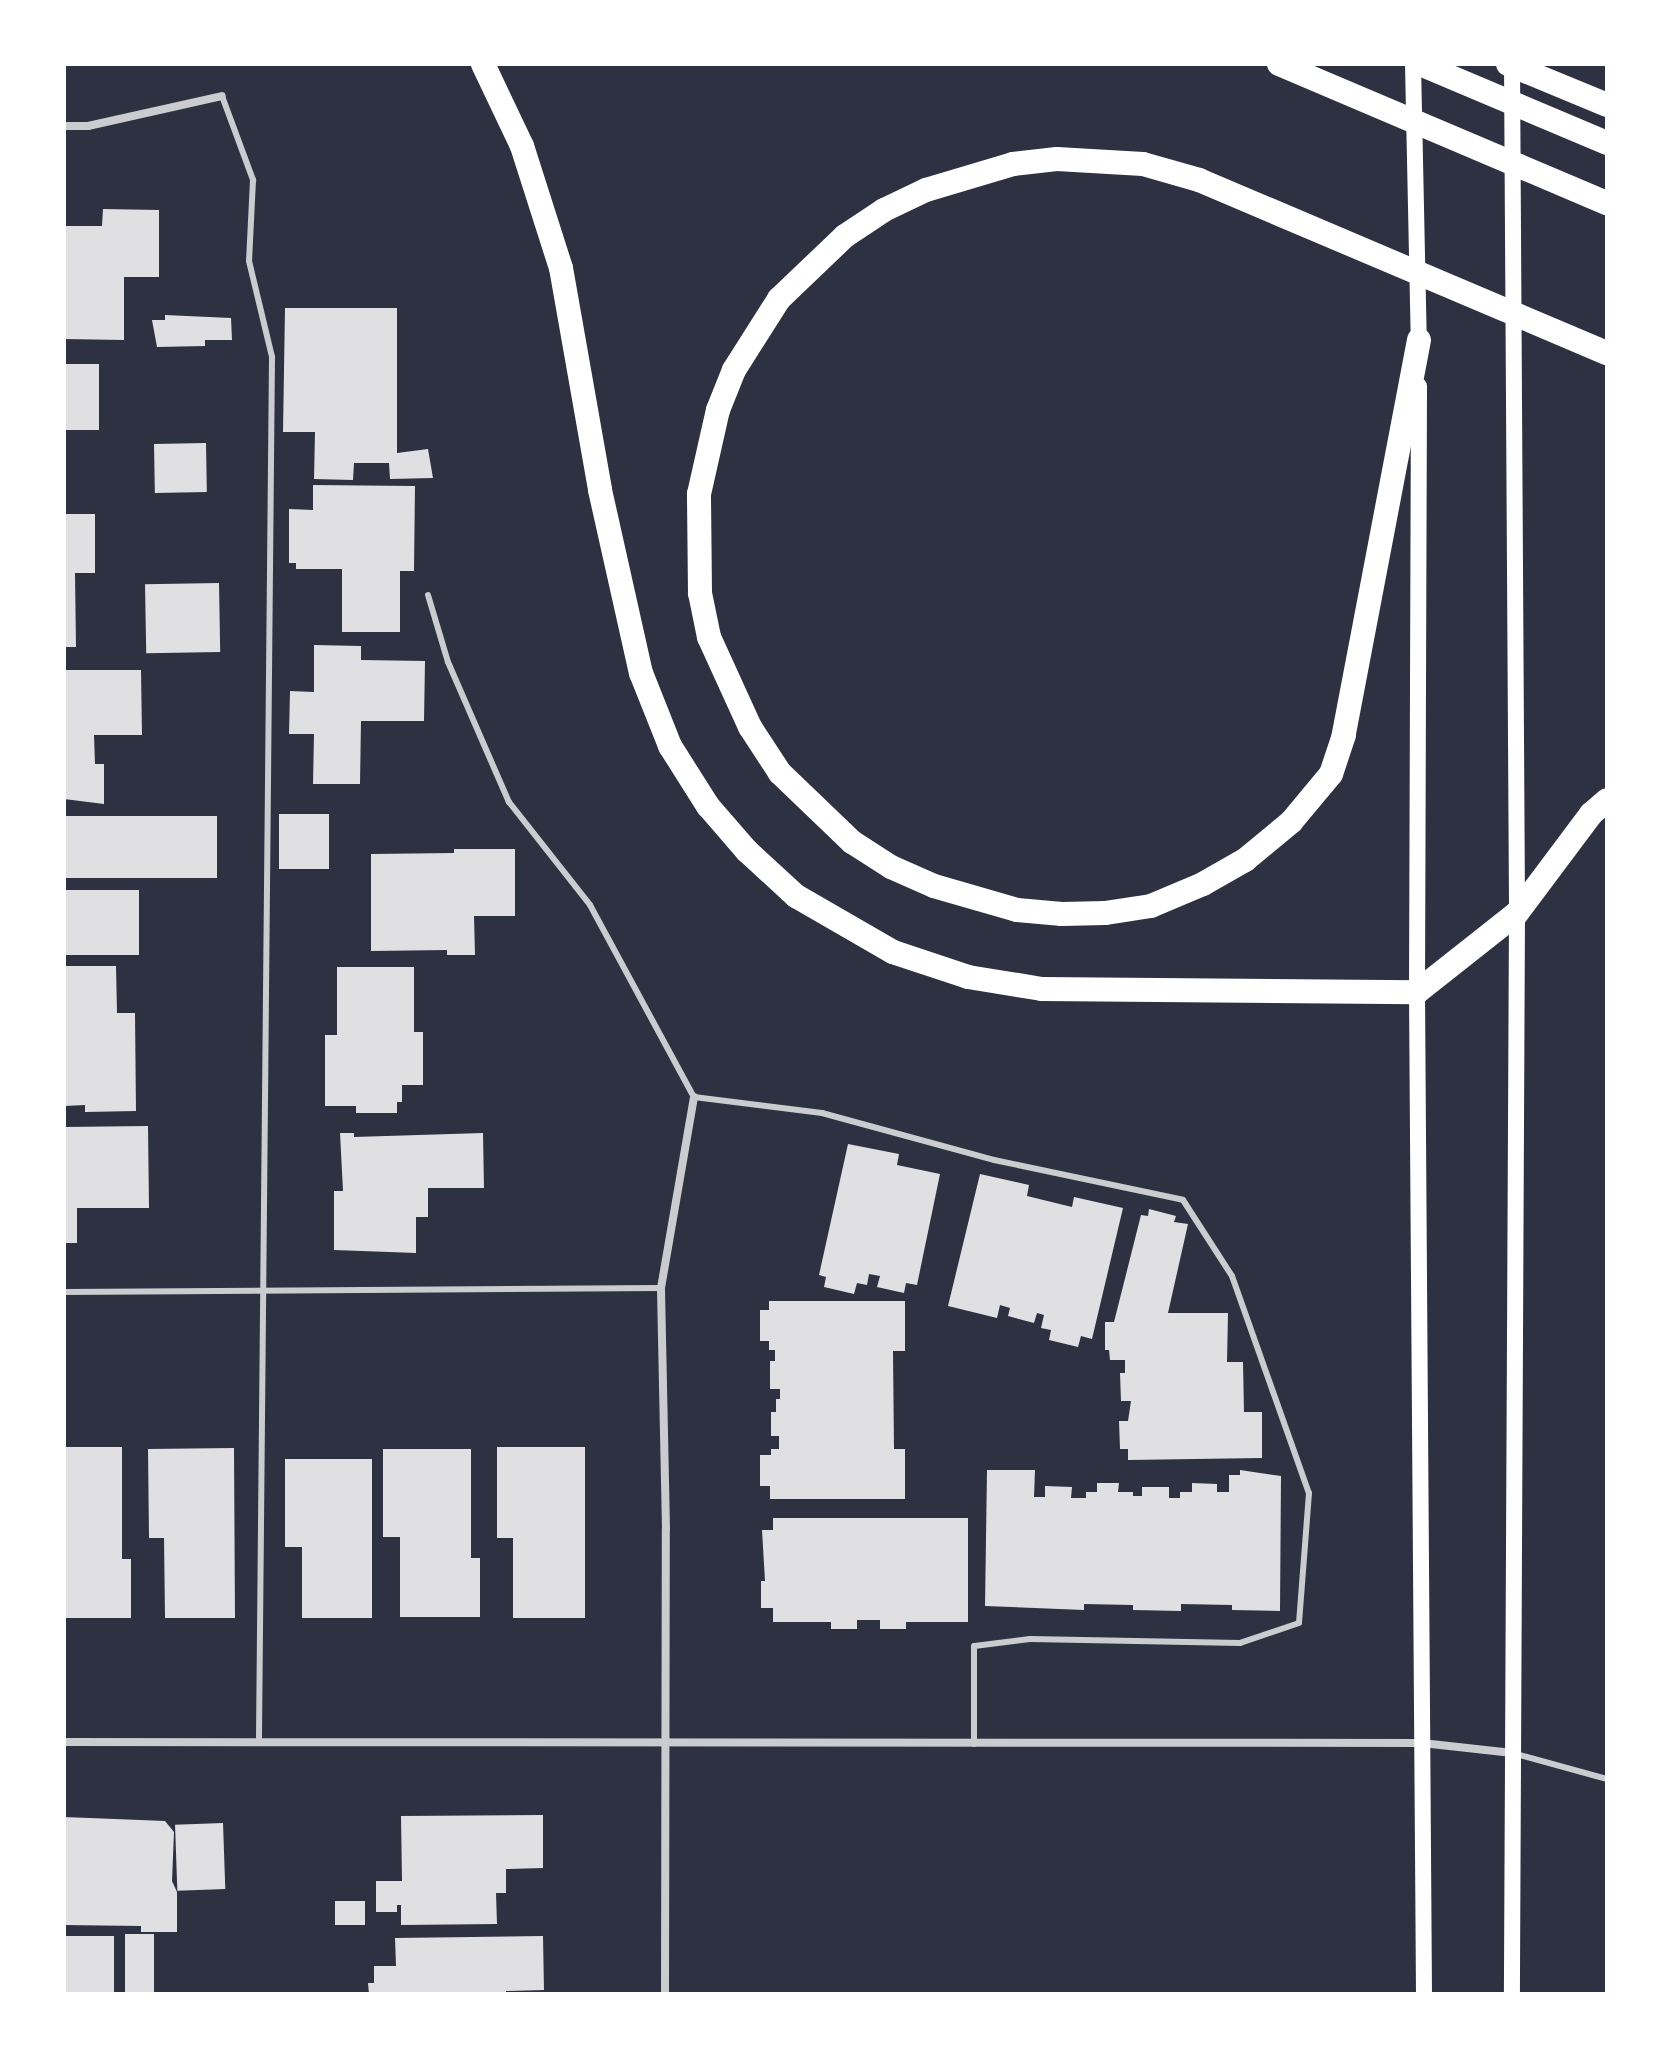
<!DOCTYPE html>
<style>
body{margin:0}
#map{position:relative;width:1671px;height:2058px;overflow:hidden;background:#2d3142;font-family:"Noto Sans",sans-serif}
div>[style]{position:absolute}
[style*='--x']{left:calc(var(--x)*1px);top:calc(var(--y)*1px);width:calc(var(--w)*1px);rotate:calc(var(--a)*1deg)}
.building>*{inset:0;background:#e0e0e3;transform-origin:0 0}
.service>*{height:6px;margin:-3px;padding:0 3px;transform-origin:3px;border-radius:3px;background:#caccd0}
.minor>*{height:8px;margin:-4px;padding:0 4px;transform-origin:4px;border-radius:4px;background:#caccd0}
.secondary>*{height:16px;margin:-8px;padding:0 8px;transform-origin:8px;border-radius:8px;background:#fff}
.motorway>*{height:24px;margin:-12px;padding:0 12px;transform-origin:12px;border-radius:12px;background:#fff}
span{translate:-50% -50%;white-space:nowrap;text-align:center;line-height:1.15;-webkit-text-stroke:7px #fff;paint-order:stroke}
.frame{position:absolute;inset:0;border:66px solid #fff;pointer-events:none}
</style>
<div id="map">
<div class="building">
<i style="clip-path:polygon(103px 209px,159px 210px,159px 277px,124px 277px,124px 340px,64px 339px,64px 226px,102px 226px)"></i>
<i style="clip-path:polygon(285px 308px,397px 308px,397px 453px,428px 449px,433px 478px,390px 479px,389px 463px,354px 463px,353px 480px,314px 479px,315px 432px,283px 432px)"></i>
<i style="clip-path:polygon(165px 315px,231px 318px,232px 340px,205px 340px,205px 346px,157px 347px,152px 320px,165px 320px)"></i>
<i style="left:64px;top:364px;width:35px;height:66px"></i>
<i style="left:206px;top:443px;width:49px;height:52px;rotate:89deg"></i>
<i style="clip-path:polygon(313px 485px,415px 486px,414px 571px,400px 571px,400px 632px,342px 632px,342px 569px,296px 569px,296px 563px,289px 563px,289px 509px,313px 510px)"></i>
<i style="clip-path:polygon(64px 514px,95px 514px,95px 573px,75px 573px,76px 647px,64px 647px)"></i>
<i style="left:219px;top:583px;width:69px;height:74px;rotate:89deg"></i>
<i style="clip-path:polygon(314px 645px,361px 646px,361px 660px,425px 661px,424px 721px,361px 721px,360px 784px,313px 784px,314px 734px,289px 734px,290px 691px,314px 692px)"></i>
<i style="clip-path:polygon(64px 670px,141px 670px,142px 735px,94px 735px,95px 764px,104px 764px,104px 804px,64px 799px)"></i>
<i style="left:279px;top:814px;width:50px;height:55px"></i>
<i style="left:64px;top:816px;width:153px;height:62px"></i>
<i style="clip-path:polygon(454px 849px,515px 849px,515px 916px,474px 916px,475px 955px,447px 955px,447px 950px,371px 951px,371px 854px,454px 853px)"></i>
<i style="left:64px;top:890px;width:75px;height:65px"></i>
<i style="clip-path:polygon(64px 966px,116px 966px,117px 1013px,135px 1013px,136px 1111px,85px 1112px,85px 1105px,64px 1106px)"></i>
<i style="clip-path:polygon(337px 967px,414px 967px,414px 1032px,423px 1032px,423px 1085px,402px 1085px,402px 1102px,397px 1102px,397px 1113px,356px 1113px,356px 1106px,325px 1106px,325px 1035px,337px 1035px)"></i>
<i style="clip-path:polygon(148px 1126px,149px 1208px,77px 1208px,77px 1243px,64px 1243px,64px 1127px)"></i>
<i style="clip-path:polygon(340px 1133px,354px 1133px,354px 1137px,483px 1133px,484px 1188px,428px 1188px,428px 1217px,416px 1217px,416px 1253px,334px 1250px,334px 1191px,343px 1191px)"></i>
<i style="clip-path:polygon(848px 1144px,899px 1154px,897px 1165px,940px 1174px,917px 1285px,906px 1283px,904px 1293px,877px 1287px,880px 1276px,869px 1274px,867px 1285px,857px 1283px,854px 1294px,824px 1287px,826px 1277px,819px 1275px)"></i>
<i style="clip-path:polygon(980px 1174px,1029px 1185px,1027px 1196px,1072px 1207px,1074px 1197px,1123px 1208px,1092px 1339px,1081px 1336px,1078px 1347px,1049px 1340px,1051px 1330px,1041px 1328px,1044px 1315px,1037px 1313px,1034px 1323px,1008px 1316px,1010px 1308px,1000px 1305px,997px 1318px,948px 1306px)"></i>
<i style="clip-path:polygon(1149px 1209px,1176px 1216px,1174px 1222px,1188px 1224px,1168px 1313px,1228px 1313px,1227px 1362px,1243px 1362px,1244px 1412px,1262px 1412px,1262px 1458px,1128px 1460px,1128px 1449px,1120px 1449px,1119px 1421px,1128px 1421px,1131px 1401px,1121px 1401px,1120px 1373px,1125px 1373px,1125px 1360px,1110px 1360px,1109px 1350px,1105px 1350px,1105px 1322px,1114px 1322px,1141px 1215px,1148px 1216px)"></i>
<i style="clip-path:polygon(769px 1301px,905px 1301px,905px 1351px,893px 1351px,894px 1449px,905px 1449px,905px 1499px,770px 1499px,770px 1486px,760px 1486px,760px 1455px,771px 1455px,771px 1449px,779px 1449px,779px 1436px,771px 1436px,771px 1412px,776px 1412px,776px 1399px,780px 1399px,780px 1389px,770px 1389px,770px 1361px,775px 1361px,775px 1350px,769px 1350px,769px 1341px,760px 1341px,760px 1310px,769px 1310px)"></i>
<i style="clip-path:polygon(64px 1447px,122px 1447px,122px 1559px,131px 1559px,131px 1618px,64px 1618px)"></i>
<i style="clip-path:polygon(497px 1447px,585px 1447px,585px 1618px,513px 1618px,513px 1538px,497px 1538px)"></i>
<i style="clip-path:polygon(234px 1448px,235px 1618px,165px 1618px,164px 1538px,149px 1538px,148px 1449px)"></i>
<i style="clip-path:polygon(383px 1449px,471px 1449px,471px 1558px,480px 1558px,480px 1617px,400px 1617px,400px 1537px,383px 1537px)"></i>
<i style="clip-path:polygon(285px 1459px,372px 1459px,372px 1618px,302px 1618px,302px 1547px,285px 1547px)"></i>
<i style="clip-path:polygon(987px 1470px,1035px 1470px,1034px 1497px,1045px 1497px,1045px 1486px,1072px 1487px,1071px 1498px,1086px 1498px,1086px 1492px,1097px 1492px,1097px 1483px,1119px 1483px,1118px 1492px,1133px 1492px,1133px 1496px,1142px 1496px,1142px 1487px,1169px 1487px,1169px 1498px,1180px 1498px,1180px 1492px,1192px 1492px,1192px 1483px,1217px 1484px,1217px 1492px,1229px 1492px,1229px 1475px,1240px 1475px,1240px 1470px,1281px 1476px,1280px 1611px,1232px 1610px,1232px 1605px,1181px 1604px,1181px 1611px,1133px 1610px,1133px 1605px,1084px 1604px,1084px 1610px,985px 1606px)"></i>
<i style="clip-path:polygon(773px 1518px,968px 1518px,968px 1622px,906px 1622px,906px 1629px,880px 1629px,880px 1620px,857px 1620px,857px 1629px,831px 1629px,831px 1622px,773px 1622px,773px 1608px,761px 1608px,761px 1581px,765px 1581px,762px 1530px,773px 1530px)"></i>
<i style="clip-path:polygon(543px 1815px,543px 1868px,506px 1869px,506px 1893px,496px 1893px,497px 1924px,401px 1925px,401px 1905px,397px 1905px,397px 1912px,376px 1912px,376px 1881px,402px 1881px,401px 1816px)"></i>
<i style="clip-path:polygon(64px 1817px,165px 1821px,174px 1832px,172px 1881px,177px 1892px,177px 1932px,141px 1932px,141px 1926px,64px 1925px)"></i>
<i style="left:223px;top:1823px;width:66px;height:48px;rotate:88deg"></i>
<i style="left:365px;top:1901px;width:24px;height:30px;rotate:90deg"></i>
<i style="left:125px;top:1934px;width:29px;height:60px"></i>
<i style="left:114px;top:1936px;width:58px;height:50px;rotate:90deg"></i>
<i style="clip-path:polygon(543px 1936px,544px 1990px,506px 1991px,506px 1994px,369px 1994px,368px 1983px,374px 1983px,374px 1966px,396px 1966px,395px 1938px)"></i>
</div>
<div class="service">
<i style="--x:222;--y:96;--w:90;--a:69.7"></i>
<i style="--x:253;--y:180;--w:81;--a:92.8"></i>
<i style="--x:249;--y:261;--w:99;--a:76.5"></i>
<i style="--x:272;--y:357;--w:1386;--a:90.54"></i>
<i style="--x:428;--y:595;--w:70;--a:73.4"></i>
<i style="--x:448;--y:662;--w:153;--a:66.5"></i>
<i style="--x:509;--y:802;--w:131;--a:51.8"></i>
<i style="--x:590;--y:905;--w:218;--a:61.6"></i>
<i style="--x:694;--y:1097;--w:129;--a:7.1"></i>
<i style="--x:822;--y:1113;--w:178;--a:15.3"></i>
<i style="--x:994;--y:1160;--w:193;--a:11.9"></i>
<i style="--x:1183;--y:1200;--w:90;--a:57.2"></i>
<i style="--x:1232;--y:1276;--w:230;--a:70.5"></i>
<i style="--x:1309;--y:1493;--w:130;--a:94.4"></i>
<i style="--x:1299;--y:1623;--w:62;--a:161.3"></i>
<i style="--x:1240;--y:1643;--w:210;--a:-178.9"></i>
<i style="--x:1030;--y:1639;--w:56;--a:172.9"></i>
<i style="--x:974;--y:1646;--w:98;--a:90"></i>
<i style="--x:64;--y:1292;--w:597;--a:-0.38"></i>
<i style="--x:1516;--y:1754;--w:94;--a:15.4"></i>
</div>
<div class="minor">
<i style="--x:64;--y:126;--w:24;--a:0"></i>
<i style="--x:88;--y:126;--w:137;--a:-12.6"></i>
<i style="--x:64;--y:1742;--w:1358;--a:0.04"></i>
<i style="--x:1422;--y:1743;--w:91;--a:6.3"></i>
<i style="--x:665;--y:1994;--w:465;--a:-89.9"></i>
<i style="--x:666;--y:1529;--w:241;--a:-91.2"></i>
<i style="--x:661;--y:1288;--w:194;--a:-80.2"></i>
</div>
<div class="secondary">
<i style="--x:1413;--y:64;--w:286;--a:88.8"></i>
<i style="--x:1512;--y:64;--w:849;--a:89.66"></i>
<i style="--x:1517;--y:913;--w:1081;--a:90.27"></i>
<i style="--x:1419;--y:386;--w:606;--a:90.19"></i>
<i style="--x:1417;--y:992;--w:1002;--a:89.6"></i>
</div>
<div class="motorway">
<i style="--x:483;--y:64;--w:91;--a:64.6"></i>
<i style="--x:522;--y:146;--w:128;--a:72.3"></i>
<i style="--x:561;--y:268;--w:225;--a:80"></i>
<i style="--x:600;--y:490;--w:188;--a:77.4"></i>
<i style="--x:641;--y:673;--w:79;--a:68.3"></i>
<i style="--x:670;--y:746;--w:71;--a:57.7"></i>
<i style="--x:708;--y:806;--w:60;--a:49.1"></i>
<i style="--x:747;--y:851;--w:67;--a:42.6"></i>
<i style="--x:796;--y:896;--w:112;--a:30"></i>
<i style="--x:893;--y:952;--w:79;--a:18.4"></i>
<i style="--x:968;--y:977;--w:75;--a:9.2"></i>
<i style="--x:1042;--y:989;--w:375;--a:0.5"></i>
<i style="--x:1417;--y:992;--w:127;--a:-38.3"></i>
<i style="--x:1517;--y:913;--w:124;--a:-53.2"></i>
<i style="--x:1591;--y:814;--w:21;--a:-41"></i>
<i style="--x:1279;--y:64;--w:356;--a:23"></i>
<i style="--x:1420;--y:64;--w:203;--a:22.9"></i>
<i style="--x:1508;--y:64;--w:107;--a:22.5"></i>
<i style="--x:1419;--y:340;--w:402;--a:100.8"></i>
<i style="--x:1344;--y:735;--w:41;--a:108.4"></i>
<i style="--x:1331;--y:774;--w:62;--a:129.8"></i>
<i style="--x:1291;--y:822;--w:60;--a:140.4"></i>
<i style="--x:1245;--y:860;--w:48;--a:150.3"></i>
<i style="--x:1203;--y:884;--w:56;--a:157.1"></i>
<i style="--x:1151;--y:906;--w:47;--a:171.3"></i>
<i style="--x:1105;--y:913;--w:43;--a:178.7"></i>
<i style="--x:1062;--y:914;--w:45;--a:-174.9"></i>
<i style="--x:1017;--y:910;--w:86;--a:-163.9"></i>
<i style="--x:934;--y:886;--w:47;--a:-156.2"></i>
<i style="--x:891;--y:867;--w:46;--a:-147.3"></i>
<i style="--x:852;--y:842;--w:100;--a:-136.2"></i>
<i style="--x:780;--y:773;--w:55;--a:-123.1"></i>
<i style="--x:750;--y:727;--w:99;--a:-114.5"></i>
<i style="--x:709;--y:637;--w:45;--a:-101.6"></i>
<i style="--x:700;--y:593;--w:99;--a:-90.6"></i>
<i style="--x:699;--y:494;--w:86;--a:-77.3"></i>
<i style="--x:718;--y:410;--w:43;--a:-68.2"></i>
<i style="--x:734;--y:370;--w:84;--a:-57.6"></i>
<i style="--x:779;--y:299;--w:91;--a:-43.7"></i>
<i style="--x:845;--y:236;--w:47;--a:-33.7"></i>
<i style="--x:884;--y:210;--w:47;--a:-25.5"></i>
<i style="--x:926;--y:190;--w:91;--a:-16.6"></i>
<i style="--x:1013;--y:164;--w:44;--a:-6.5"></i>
<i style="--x:1057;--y:159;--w:86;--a:3.3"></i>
<i style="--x:1143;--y:164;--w:58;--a:15.9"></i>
<i style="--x:1199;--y:180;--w:443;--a:23"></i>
</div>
<div class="frame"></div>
</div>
